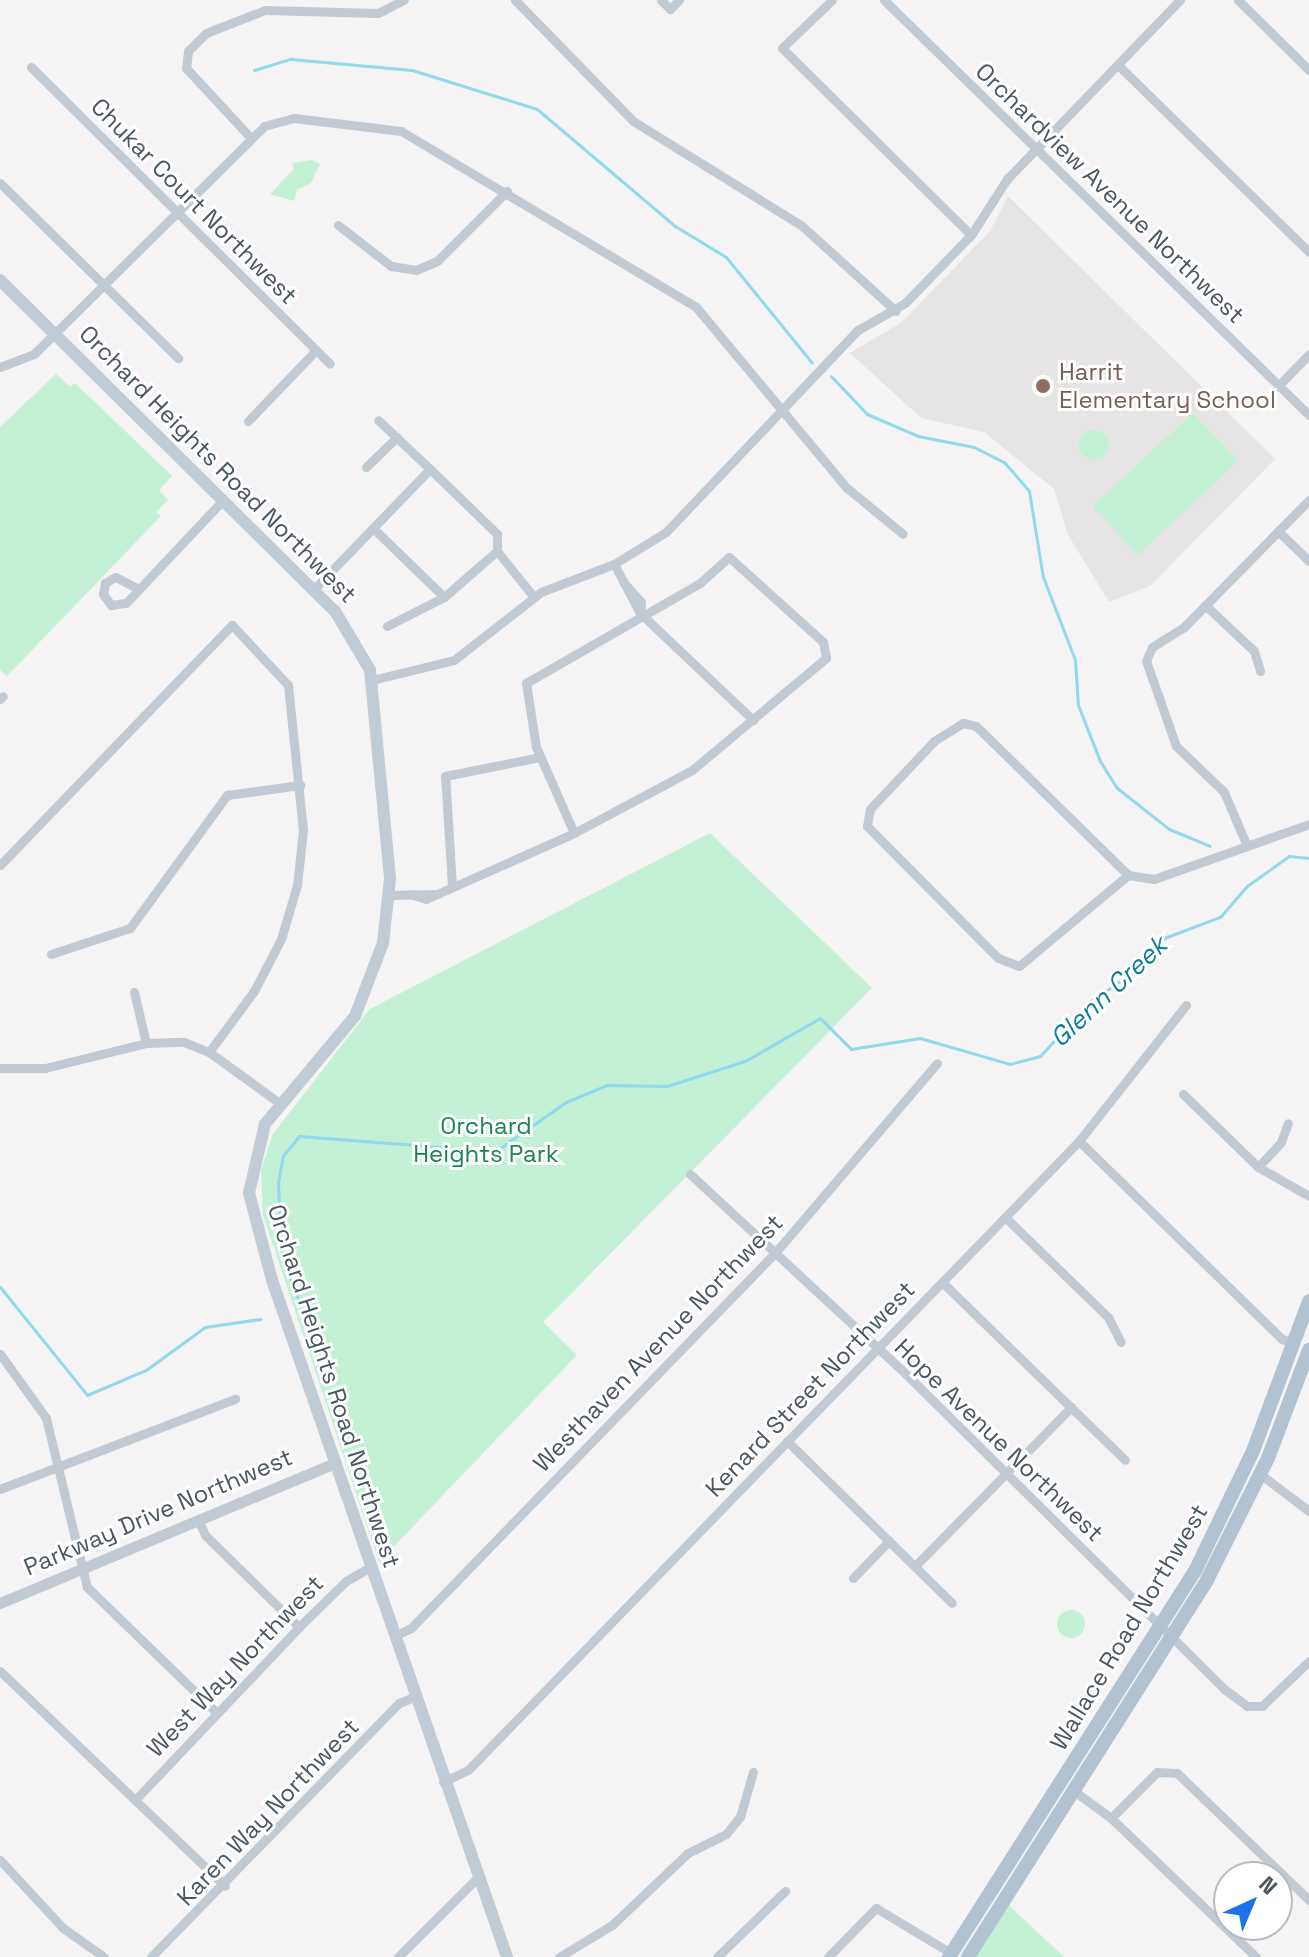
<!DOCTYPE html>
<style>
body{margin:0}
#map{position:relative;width:1309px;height:1957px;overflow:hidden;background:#f5f3f3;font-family:"Space Grotesk",sans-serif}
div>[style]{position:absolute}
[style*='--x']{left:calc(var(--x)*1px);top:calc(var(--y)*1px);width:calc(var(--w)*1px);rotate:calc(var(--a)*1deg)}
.education>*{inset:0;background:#e6e4e5}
.green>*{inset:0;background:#c3f1d5;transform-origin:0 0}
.round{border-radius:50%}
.stream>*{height:3px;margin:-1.5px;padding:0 1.5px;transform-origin:1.5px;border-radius:1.5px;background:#90daee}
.minor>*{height:9px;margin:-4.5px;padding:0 4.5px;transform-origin:4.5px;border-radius:4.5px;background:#c1cad2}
.tertiary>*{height:11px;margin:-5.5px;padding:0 5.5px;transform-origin:5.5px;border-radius:5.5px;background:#c1cad2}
.secondary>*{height:12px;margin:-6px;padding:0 6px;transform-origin:6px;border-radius:6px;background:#c1cbd6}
.primary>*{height:14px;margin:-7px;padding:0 7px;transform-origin:7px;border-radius:7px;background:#b3c2d1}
.dots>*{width:22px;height:22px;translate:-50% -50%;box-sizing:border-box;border:4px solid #fff;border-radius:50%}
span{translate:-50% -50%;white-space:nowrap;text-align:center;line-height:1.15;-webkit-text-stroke:6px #fff;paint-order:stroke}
.street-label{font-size:24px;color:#4a5661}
.education-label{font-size:24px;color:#785e54}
.left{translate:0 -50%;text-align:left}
.park-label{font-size:24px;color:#17864f}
.water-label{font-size:26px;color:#0c7c9b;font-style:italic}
.north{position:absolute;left:1213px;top:1861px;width:80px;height:80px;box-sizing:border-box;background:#fff;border:2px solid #b7bbc0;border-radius:50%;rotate:44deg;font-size:22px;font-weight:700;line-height:32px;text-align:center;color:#4a5661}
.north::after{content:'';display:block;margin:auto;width:28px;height:36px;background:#1a73e8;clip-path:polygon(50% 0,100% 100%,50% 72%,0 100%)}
</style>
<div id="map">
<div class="education">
<i style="clip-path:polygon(1008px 196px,1275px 459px,1150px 586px,1109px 602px,1068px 535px,1054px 489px,984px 432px,921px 418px,850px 353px,902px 322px,990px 231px)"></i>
</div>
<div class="green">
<i style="clip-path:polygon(312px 160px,320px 164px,311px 183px,297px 190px,294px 201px,270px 194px,294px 169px,292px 163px)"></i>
<i style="clip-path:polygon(56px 374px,70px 387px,75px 383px,172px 476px,159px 490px,168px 500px,156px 512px,161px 516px,7px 676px,0 670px,0 427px)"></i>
<i style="left:1193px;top:413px;width:66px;height:137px;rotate:47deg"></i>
<i class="round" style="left:1079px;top:430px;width:30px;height:30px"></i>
<i style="clip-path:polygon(710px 833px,872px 988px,543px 1322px,577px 1355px,379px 1562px,263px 1215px,261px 1170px,273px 1134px,370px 1009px)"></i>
<i class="round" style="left:1057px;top:1610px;width:28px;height:28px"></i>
<i style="clip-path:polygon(1001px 1898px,1064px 1957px,967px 1957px)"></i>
</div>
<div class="stream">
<i style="--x:254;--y:70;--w:39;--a:-17"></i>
<i style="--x:291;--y:59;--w:121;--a:5.2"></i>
<i style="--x:412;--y:70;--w:131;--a:17.3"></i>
<i style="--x:537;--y:109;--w:181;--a:40.3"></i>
<i style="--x:675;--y:226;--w:60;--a:31.3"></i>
<i style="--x:726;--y:257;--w:136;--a:50.9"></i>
<i style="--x:831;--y:376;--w:52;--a:46.5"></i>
<i style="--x:867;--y:414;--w:56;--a:23.3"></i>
<i style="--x:918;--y:436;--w:57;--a:11.1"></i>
<i style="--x:974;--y:447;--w:34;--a:27"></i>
<i style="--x:1004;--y:462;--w:38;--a:49"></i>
<i style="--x:1029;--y:491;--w:87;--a:80.8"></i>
<i style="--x:1043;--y:577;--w:89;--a:68.9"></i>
<i style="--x:1075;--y:660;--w:45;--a:86.2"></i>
<i style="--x:1078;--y:705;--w:60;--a:68.6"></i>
<i style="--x:1100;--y:761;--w:32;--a:58"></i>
<i style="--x:1117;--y:788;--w:66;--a:38.3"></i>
<i style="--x:1169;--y:829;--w:44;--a:22.5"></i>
<i style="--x:0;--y:1287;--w:139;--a:51.1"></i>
<i style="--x:87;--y:1395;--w:64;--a:-23"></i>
<i style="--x:146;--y:1370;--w:73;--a:-36.1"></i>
<i style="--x:205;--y:1327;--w:56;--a:-8.3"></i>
<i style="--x:300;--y:1304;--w:53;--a:-111.2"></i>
<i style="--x:281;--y:1255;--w:72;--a:-92.4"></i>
<i style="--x:278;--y:1183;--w:27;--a:-80"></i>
<i style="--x:283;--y:1156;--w:26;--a:-51"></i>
<i style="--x:299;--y:1136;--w:198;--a:4.4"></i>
<i style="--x:496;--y:1151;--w:85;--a:-35"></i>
<i style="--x:566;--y:1102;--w:44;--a:-22.5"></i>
<i style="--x:607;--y:1085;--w:60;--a:1"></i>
<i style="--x:667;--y:1086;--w:82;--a:-17.8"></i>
<i style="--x:745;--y:1061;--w:86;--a:-29.8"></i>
<i style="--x:820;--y:1018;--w:44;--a:45"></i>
<i style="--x:851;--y:1049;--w:70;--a:-9.1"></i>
<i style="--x:920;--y:1038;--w:94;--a:16.1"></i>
<i style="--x:1010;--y:1064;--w:31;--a:-15"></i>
<i style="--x:1040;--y:1056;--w:75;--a:-47.2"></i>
<i style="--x:1091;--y:1001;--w:69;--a:-34.4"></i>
<i style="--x:1148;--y:962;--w:29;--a:-56"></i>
<i style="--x:1164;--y:938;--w:60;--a:-20.6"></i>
<i style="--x:1220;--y:917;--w:41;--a:-48.9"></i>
<i style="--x:1247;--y:886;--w:52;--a:-35.5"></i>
<i style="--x:1289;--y:856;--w:20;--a:6"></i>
</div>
<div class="minor">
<i style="--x:515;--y:0;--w:169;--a:45.7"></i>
<i style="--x:633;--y:121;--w:198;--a:31.8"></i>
<i style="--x:801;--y:225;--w:128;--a:42.2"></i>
<i style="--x:661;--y:0;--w:13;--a:45"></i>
<i style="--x:670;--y:9;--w:13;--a:-45"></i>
<i style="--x:832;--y:0;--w:69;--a:136.2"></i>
<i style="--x:782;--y:48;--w:266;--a:44.7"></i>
<i style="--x:884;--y:0;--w:594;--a:44.32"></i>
<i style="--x:1238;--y:0;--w:100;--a:44.6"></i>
<i style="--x:1118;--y:65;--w:267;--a:44.4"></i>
<i style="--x:31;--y:67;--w:421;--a:44.8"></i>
<i style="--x:249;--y:136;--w:93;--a:-132.8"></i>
<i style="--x:186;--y:68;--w:17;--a:-83"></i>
<i style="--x:188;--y:51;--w:25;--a:-45"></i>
<i style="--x:206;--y:33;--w:63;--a:-21.3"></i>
<i style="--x:265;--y:10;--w:113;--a:1.5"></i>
<i style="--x:378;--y:13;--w:29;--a:-27"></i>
<i style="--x:0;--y:183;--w:250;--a:44.5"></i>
<i style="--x:338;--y:225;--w:67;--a:37.7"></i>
<i style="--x:391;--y:266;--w:25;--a:9"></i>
<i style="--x:416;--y:270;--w:23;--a:-23"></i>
<i style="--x:437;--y:261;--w:99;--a:-45"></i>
<i style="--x:0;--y:367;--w:36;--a:-21"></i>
<i style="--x:34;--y:354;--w:324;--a:-44.7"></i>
<i style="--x:264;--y:126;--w:31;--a:-15"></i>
<i style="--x:294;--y:118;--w:108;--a:6.9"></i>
<i style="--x:401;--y:131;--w:344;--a:30.8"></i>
<i style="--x:696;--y:307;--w:236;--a:50.2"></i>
<i style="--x:847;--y:488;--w:72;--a:39.4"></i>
<i style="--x:1279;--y:385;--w:43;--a:-45.9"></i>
<i style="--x:248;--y:421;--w:98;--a:-46.2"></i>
<i style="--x:366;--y:467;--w:43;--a:-44.1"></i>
<i style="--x:430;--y:469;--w:93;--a:44.1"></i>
<i style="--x:497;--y:534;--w:17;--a:90"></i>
<i style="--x:497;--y:551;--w:58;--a:51.3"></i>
<i style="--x:373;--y:528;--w:99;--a:44.2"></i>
<i style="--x:444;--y:597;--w:64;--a:153"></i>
<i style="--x:1278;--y:531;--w:43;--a:44.1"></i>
<i style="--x:729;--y:557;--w:127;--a:42.1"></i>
<i style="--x:823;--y:642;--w:16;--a:79"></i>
<i style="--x:826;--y:658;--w:175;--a:140.1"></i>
<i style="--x:692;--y:770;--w:134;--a:151.9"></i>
<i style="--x:574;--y:833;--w:94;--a:-113.8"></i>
<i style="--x:536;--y:747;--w:65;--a:-98.9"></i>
<i style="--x:526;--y:683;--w:201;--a:-29.9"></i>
<i style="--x:700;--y:583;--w:39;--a:-42"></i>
<i style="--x:614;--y:564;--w:55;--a:62"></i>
<i style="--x:640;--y:613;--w:156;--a:43.4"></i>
<i style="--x:624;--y:583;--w:25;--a:48"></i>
<i style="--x:641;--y:602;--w:11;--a:95"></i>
<i style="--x:135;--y:587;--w:22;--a:-153"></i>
<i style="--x:115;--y:577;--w:12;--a:149"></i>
<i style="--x:105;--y:583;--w:11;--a:100"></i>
<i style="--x:103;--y:594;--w:14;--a:54"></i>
<i style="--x:111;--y:605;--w:15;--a:-8"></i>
<i style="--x:126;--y:603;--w:141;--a:-46.7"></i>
<i style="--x:314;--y:589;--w:167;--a:-46"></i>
<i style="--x:430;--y:469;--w:71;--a:-136.7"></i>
<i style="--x:444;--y:597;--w:70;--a:-41"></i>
<i style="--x:1205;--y:605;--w:67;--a:43.2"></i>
<i style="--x:1254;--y:651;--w:21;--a:73"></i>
<i style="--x:372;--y:680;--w:84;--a:-13.7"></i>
<i style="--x:454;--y:660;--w:110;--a:-38"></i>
<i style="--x:541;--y:592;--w:78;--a:-21"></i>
<i style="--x:614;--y:564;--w:61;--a:-31.6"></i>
<i style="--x:666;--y:532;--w:279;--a:-46.5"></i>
<i style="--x:858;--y:330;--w:54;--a:-29.9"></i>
<i style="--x:905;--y:303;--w:95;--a:-45.9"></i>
<i style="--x:971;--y:235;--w:67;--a:-57.3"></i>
<i style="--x:1007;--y:179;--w:249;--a:-46"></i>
<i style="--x:0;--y:699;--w:4;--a:-45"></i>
<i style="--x:963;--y:723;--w:13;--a:13"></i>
<i style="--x:976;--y:726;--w:213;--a:44.4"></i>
<i style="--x:1128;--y:875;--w:142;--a:140.1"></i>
<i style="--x:1019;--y:966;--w:22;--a:-159"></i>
<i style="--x:998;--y:958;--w:186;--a:-134.8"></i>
<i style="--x:867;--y:826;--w:17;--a:-80"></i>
<i style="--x:870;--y:809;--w:93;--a:-46.7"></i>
<i style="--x:934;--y:741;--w:34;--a:-32"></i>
<i style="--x:1247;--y:846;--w:59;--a:-113.1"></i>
<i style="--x:1224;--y:792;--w:66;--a:-136.2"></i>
<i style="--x:1176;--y:746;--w:90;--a:-109.4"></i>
<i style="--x:1146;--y:661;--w:15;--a:-67"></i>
<i style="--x:1152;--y:647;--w:38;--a:-32"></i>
<i style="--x:1184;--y:627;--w:178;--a:-45.5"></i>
<i style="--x:0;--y:865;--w:334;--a:-46"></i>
<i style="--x:232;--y:625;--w:82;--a:47"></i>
<i style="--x:288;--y:685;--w:146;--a:84.1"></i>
<i style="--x:303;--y:830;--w:55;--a:96.2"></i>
<i style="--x:297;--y:885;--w:56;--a:106.5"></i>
<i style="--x:281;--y:939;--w:59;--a:117.4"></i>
<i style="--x:254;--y:991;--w:76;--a:126.4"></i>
<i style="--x:1128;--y:875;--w:26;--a:9"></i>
<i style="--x:1154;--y:879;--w:164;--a:-19.5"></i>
<i style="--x:452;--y:886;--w:110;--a:-93.6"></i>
<i style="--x:445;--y:776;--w:97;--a:-11.3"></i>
<i style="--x:410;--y:894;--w:17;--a:17"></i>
<i style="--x:426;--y:899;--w:162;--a:-24"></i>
<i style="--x:389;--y:895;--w:49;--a:-1.2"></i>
<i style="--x:51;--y:954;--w:83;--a:-18.2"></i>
<i style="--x:130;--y:928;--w:165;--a:-53.9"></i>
<i style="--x:227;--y:795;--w:74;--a:-7.8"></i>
<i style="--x:134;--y:992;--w:52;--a:76.8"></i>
<i style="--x:0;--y:1068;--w:45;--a:0"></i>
<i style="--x:45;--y:1068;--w:104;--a:-13.9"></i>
<i style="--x:146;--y:1043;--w:38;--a:-2"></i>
<i style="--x:184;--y:1042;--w:27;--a:22"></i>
<i style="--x:209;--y:1052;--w:85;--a:35.9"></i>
<i style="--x:1183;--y:1094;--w:105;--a:44.2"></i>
<i style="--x:1258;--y:1167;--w:59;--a:29.6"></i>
<i style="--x:1079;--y:1141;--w:284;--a:44.3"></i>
<i style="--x:1282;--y:1339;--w:14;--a:21"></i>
<i style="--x:1258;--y:1167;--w:34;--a:-47"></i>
<i style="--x:1281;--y:1142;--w:20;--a:-70"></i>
<i style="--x:690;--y:1174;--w:300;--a:42.8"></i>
<i style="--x:910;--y:1378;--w:442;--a:44.7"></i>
<i style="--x:1224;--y:1689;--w:29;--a:36"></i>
<i style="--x:1247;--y:1706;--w:15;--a:0"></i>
<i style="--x:1262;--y:1706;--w:65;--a:-43.8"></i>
<i style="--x:1005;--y:1217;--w:144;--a:44.2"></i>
<i style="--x:1108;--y:1317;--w:28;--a:63"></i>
<i style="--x:942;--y:1282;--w:255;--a:44.2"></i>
<i style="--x:0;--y:1354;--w:79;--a:54.3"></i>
<i style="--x:46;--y:1418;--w:174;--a:76.4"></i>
<i style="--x:87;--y:1587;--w:181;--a:44.1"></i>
<i style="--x:787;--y:1441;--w:231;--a:44.5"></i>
<i style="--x:1260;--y:1474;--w:61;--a:37.1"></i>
<i style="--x:0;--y:1489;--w:252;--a:-21"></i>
<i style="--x:198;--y:1519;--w:17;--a:66"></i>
<i style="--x:205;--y:1535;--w:132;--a:44.4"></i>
<i style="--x:915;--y:1566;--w:223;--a:-45.5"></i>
<i style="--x:853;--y:1578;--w:52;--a:-45.8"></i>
<i style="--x:394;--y:1636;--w:19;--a:-25"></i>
<i style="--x:411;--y:1628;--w:521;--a:-45.86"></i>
<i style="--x:774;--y:1254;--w:251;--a:-49.5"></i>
<i style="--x:0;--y:1671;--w:311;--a:43.7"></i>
<i style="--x:443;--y:1782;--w:28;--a:-26"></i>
<i style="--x:468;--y:1770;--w:877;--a:-45.83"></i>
<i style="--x:1079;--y:1141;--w:173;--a:-51.8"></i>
<i style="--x:1074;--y:1791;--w:46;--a:36.1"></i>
<i style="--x:1111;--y:1818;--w:201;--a:43.8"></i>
<i style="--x:135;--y:1800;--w:238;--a:-46.5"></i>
<i style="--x:299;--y:1627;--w:66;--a:-44.4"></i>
<i style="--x:346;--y:1581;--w:28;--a:-30"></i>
<i style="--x:1111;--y:1818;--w:65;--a:-45"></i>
<i style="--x:1157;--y:1772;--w:20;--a:3"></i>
<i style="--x:1177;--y:1773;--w:183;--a:43.9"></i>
<i style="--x:0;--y:1860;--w:93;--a:47.2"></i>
<i style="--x:63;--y:1928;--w:50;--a:35.3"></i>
<i style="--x:151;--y:1957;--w:355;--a:-45.7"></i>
<i style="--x:399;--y:1703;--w:16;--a:-22"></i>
<i style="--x:398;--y:1957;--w:113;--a:-45"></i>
<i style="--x:559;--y:1957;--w:62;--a:-31.1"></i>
<i style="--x:612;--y:1925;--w:105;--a:-43.5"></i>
<i style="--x:688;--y:1853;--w:42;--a:-26.6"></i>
<i style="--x:726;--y:1834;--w:22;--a:-51"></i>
<i style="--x:740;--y:1817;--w:47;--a:-73.9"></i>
<i style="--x:717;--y:1957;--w:95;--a:-44.1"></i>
<i style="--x:828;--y:1957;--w:69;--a:-45.6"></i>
<i style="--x:876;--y:1908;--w:87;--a:31"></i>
</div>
<div class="tertiary">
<i style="--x:0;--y:1603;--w:362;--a:-22.7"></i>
</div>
<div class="secondary">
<i style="--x:0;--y:280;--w:471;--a:44.7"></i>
<i style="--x:335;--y:611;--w:69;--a:59.3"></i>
<i style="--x:370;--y:670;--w:210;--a:84.5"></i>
<i style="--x:390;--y:879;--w:64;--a:96.2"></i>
<i style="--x:383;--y:943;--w:78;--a:111"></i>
<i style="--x:355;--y:1016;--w:141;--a:129.8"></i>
<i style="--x:265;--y:1124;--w:71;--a:103.1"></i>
<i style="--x:249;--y:1193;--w:90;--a:75.2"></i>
<i style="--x:272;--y:1280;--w:717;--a:70.86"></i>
</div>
<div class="primary">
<i style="--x:949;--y:1957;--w:458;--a:-57.5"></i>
<i style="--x:1195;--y:1571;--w:133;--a:-64.2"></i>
<i style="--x:1253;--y:1451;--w:160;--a:-69.5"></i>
<i style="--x:968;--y:1957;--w:446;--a:-57.6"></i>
<i style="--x:1207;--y:1580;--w:136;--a:-63.4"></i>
<i style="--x:1268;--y:1458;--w:116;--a:-69.2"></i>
</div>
<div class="dots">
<i style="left:1043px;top:386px;background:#8d6e63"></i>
</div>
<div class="street-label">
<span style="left:1110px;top:193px;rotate:44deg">Orchardview Avenue Northwest</span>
<span style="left:194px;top:201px;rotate:45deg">Chukar Court Northwest</span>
<span style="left:218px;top:464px;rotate:45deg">Orchard Heights Road Northwest</span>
<span style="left:658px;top:1343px;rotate:-46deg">Westhaven Avenue Northwest</span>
<span style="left:334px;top:1386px;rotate:72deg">Orchard Heights Road Northwest</span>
<span style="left:810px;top:1389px;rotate:-46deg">Kenard Street Northwest</span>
<span style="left:999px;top:1440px;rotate:44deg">Hope Avenue Northwest</span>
<span style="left:158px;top:1512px;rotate:-23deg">Parkway Drive Northwest</span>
<span style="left:1129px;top:1627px;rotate:-59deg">Wallace Road Northwest</span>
<span style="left:235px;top:1666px;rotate:-46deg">West Way Northwest</span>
<span style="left:268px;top:1812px;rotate:-46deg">Karen Way Northwest</span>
</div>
<div class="education-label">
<span class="left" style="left:1059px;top:386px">Harrit<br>Elementary School</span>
</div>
<div class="park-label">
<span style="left:486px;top:1140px">Orchard<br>Heights Park</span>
</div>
<div class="water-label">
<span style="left:1109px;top:992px;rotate:-43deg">Glenn Creek</span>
</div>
<div class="north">N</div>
</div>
